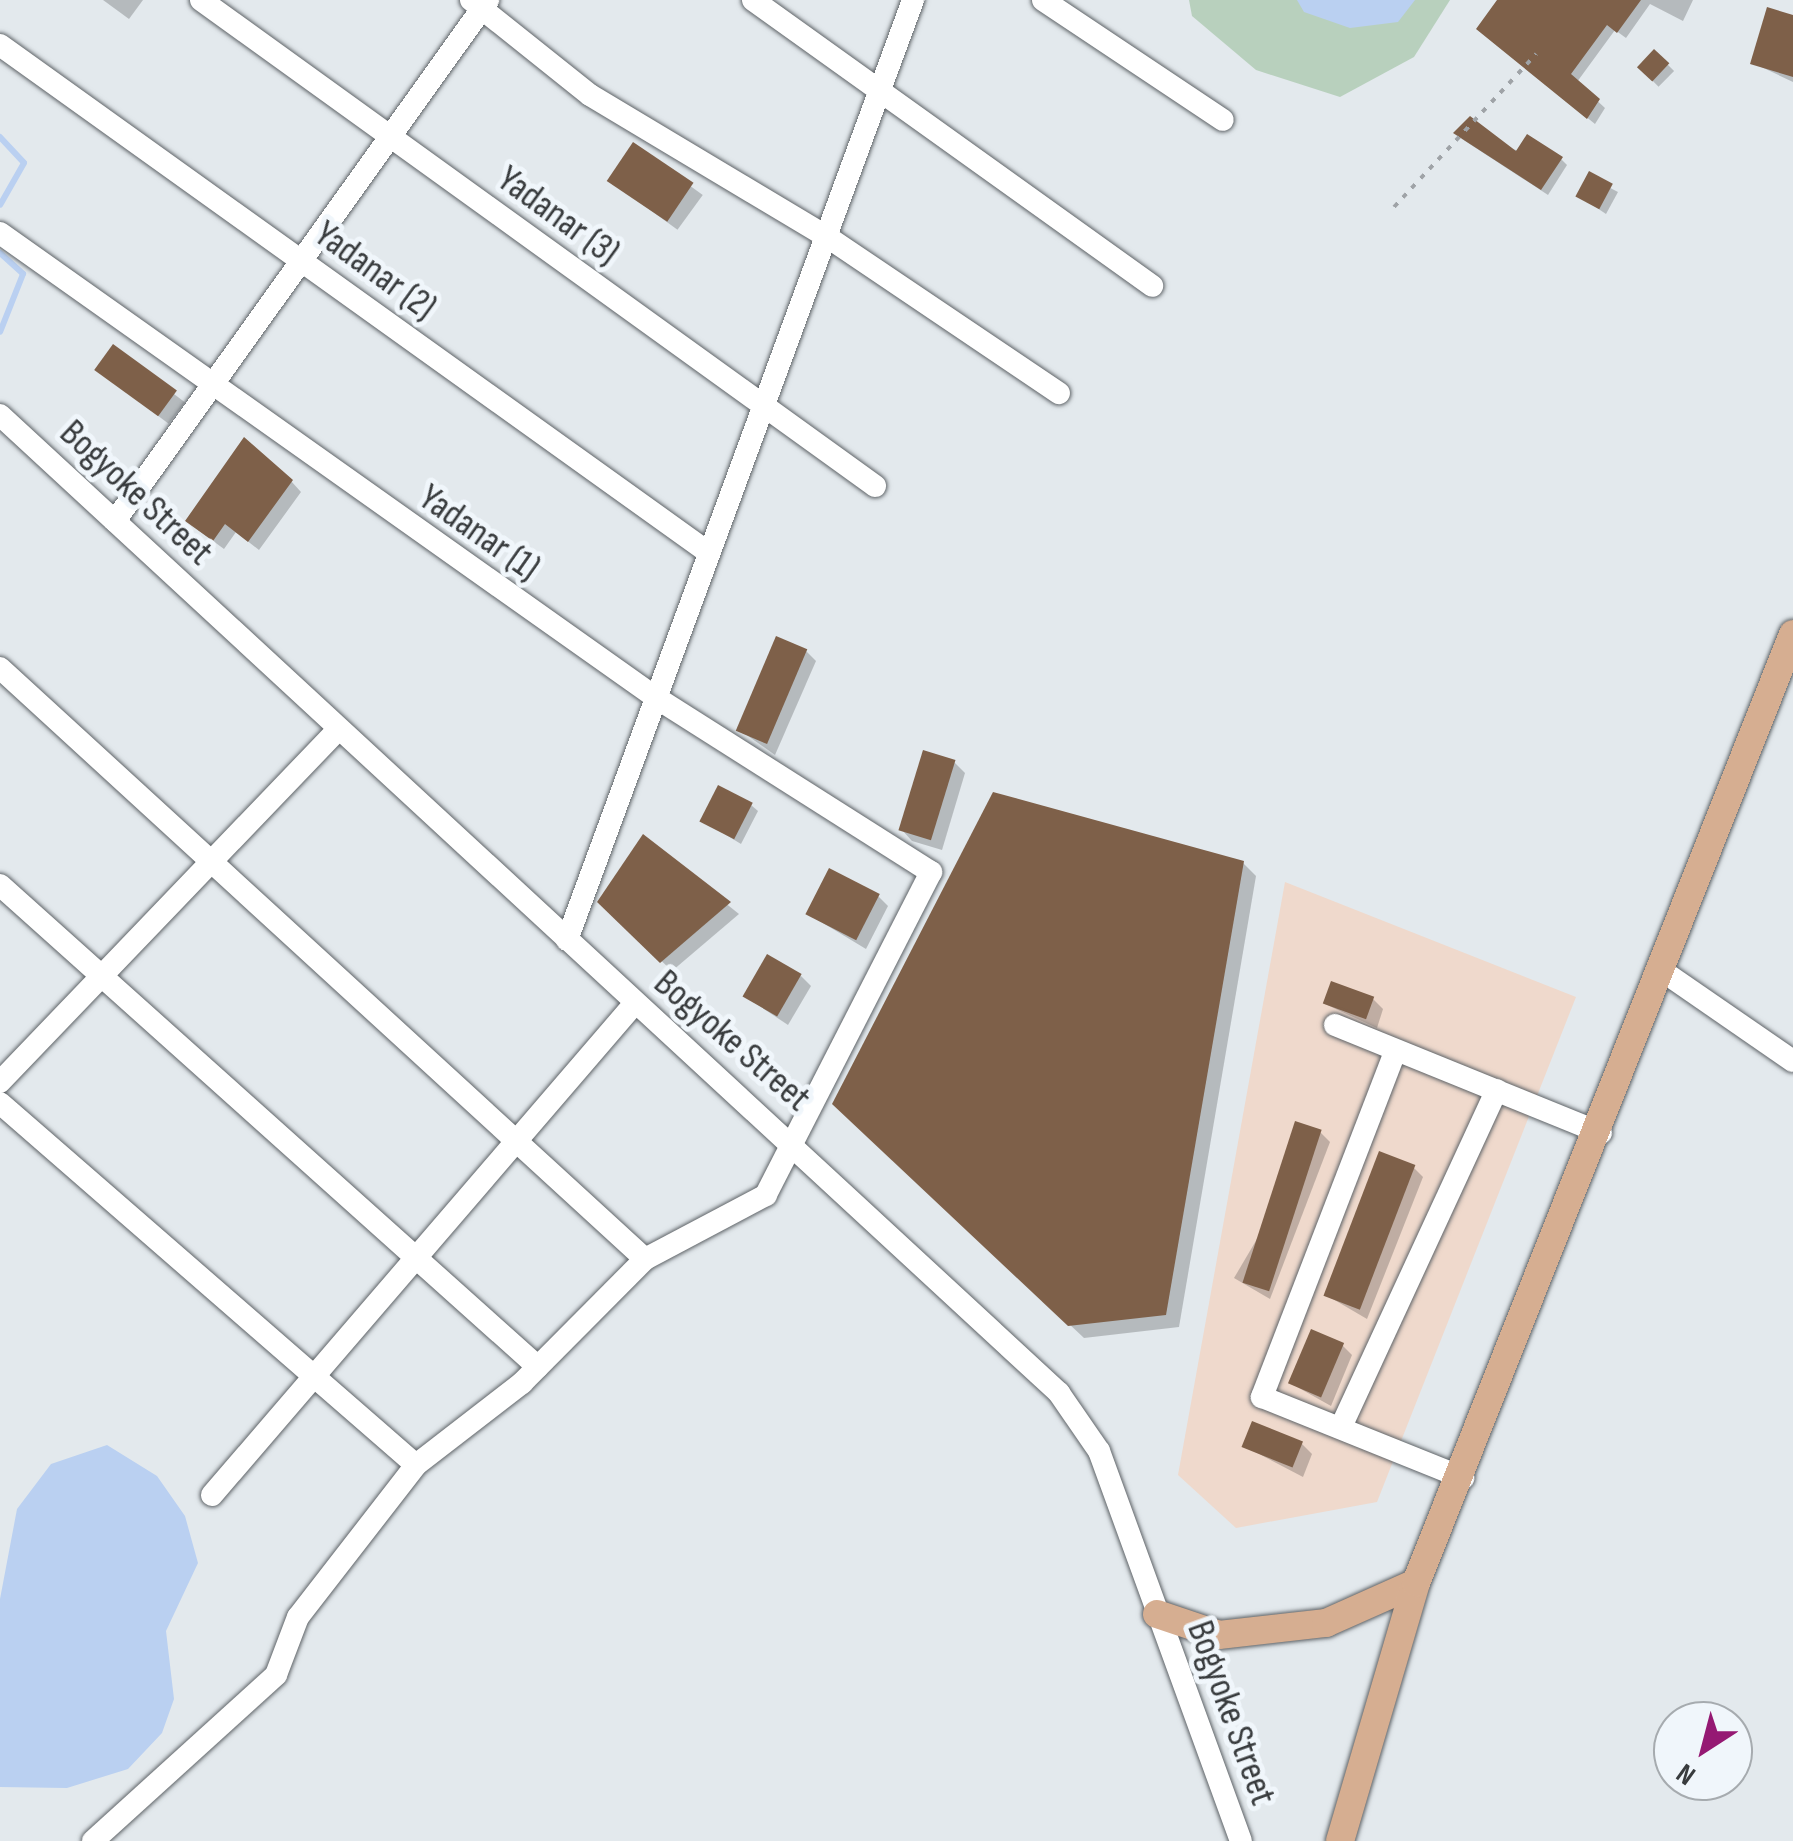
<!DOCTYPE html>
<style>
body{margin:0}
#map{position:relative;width:1793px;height:1841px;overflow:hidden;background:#e3e9ed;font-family:"Sofia Sans Condensed",sans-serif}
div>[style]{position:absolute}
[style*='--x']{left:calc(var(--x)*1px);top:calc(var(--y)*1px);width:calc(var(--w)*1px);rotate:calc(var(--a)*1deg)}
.education>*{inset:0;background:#efd9cc}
.green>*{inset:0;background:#b8d0bd}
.water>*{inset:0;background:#bad0f1}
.shadow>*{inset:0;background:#0003;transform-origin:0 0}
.stream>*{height:6px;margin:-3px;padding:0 3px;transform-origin:3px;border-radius:3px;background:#bad0f1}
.building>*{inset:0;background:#7e6049;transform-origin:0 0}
.path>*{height:4px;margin-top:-2px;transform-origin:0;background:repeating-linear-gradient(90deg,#9fa3a7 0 5px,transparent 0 13px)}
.roads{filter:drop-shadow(0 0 2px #5e6367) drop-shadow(0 0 2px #5e6367)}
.minor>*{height:22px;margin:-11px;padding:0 11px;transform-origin:11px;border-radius:11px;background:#fff}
.major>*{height:28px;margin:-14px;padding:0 14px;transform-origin:14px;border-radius:14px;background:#d6ae91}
span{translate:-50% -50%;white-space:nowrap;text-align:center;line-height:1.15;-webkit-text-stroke:10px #f0f6fb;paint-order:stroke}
.street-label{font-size:38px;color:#383b3d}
.north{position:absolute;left:1653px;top:1701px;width:100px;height:100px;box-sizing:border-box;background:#f0f6fb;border:2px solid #a6abaf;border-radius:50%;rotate:216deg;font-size:28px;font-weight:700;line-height:40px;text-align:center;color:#383b3d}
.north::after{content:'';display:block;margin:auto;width:35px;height:45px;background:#951973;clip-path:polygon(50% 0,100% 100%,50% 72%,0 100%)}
</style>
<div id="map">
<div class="education">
<i style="clip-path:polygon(1285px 882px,1576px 997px,1377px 1502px,1236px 1528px,1178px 1475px)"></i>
</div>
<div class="green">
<i style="clip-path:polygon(1189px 0,1450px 0,1414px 57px,1340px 97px,1256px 70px,1192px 16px)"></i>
</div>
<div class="water">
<i style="clip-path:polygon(1297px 0,1415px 0,1398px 22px,1350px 28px,1304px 12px)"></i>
<i style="clip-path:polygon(107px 1445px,157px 1476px,185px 1516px,198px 1563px,166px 1631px,174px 1699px,162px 1733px,128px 1769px,67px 1788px,0 1787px,0 1599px,17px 1509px,51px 1464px)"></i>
</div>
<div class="shadow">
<i style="clip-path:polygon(103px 0,143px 0,129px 19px)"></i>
<i style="clip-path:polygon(1500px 0,1693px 0,1683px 21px,1650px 4px,1626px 38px,1615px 30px,1577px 82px,1605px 108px,1595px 124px,1487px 37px)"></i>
<i style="clip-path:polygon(1793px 18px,1793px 82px,1753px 63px)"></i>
<i style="left:1655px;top:52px;width:27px;height:22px;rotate:45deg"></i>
<i style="clip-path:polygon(1462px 139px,1561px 159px,1567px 165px,1548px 195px)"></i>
<i style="left:634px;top:145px;width:85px;height:43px;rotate:36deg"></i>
<i style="clip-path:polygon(1589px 177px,1618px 192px,1606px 214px,1579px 196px)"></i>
<i style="left:113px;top:348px;width:90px;height:27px;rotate:37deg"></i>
<i style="clip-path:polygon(291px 481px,301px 492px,259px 550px,236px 532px,224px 549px,198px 530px)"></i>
<i style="clip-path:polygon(806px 651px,816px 661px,775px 755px,741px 731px)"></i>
<i style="clip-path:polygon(954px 762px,965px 773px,942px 850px,912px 841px,902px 830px)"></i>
<i style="clip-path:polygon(751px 805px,758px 811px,741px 844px,703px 821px)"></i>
<i style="clip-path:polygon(644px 838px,739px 914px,672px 971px,600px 902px)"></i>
<i style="clip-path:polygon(1243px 863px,1256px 876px,1179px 1327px,1084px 1338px,848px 1116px)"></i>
<i style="clip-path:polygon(878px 896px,888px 906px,866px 949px,808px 914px)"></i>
<i style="clip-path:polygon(801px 976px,811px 986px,788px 1025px,746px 997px)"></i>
<i style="clip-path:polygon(1373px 999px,1383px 1009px,1377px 1028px,1325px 1004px)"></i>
<i style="clip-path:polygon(1320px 1132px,1330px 1142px,1270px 1299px,1234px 1278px)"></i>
<i style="clip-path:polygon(1413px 1167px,1423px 1177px,1367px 1319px,1326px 1295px)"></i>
<i style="clip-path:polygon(1342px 1345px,1352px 1355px,1331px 1406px,1290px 1383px)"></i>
<i style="clip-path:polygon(1302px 1444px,1312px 1454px,1303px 1477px,1244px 1446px)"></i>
</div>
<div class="stream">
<i style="--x:0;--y:137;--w:35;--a:47"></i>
<i style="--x:24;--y:163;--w:48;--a:119.7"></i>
<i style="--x:0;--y:253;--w:31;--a:42"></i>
<i style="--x:23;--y:274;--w:62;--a:111.6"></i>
</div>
<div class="building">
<i style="clip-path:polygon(1497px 0,1641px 0,1617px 33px,1607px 25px,1571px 74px,1600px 99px,1587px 119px,1476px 29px)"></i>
<i style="clip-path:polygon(1767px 7px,1793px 15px,1793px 77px,1750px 64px)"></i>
<i style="left:1654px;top:49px;width:21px;height:25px;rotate:43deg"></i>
<i style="clip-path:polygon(1470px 116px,1516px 151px,1527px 134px,1563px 157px,1541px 190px,1453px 133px)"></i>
<i style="left:633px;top:142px;width:73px;height:47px;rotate:34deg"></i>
<i style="left:1589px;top:171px;width:27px;height:29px;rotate:28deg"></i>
<i style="left:113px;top:344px;width:79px;height:32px;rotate:36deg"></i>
<i style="clip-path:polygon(244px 437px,293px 480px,248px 542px,225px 524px,213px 541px,185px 521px)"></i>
<i style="left:776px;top:636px;width:34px;height:103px;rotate:23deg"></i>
<i style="left:923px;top:750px;width:34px;height:84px;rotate:17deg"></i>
<i style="left:718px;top:785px;width:39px;height:41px;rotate:27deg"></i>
<i style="clip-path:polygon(993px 792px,1244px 861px,1166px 1315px,1068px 1326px,832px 1104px)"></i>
<i style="clip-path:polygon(643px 834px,731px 902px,660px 963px,597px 902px)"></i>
<i style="left:829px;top:868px;width:57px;height:52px;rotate:27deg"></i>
<i style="left:767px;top:954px;width:40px;height:49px;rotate:30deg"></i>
<i style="left:1331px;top:981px;width:46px;height:24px;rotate:20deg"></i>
<i style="left:1295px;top:1121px;width:28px;height:170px;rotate:18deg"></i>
<i style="left:1379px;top:1151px;width:39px;height:155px;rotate:21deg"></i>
<i style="left:1311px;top:1329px;width:36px;height:59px;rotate:23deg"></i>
<i style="left:1252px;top:1421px;width:55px;height:28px;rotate:22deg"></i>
</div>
<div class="path">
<i style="--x:1394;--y:207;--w:209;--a:-47.1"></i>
</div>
<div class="roads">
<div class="minor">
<i style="--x:201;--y:0;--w:831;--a:35.79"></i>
<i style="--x:471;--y:0;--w:152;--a:38.6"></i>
<i style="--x:590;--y:95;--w:275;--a:30.9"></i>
<i style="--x:826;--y:236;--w:281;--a:34"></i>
<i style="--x:753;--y:0;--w:491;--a:35.6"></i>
<i style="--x:1043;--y:0;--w:216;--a:33.7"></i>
<i style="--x:0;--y:45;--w:872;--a:35.62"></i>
<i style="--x:0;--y:233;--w:803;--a:35.31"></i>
<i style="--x:655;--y:697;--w:327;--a:32.4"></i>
<i style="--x:931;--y:872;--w:363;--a:117.1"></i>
<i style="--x:766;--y:1195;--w:137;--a:152.1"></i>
<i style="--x:645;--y:1259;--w:175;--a:134.8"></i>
<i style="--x:522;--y:1383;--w:134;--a:142.3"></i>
<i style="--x:416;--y:1465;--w:192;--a:127.8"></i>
<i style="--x:298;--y:1617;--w:62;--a:110.8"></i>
<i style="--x:276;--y:1675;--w:247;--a:137.8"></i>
<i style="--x:0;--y:415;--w:1442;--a:42.72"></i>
<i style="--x:1059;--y:1393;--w:70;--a:55.4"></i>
<i style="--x:1099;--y:1451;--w:415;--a:70"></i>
<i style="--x:115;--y:521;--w:641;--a:-54.4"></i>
<i style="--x:0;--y:668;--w:875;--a:42.5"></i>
<i style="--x:0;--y:885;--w:722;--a:41.86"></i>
<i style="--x:567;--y:940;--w:1002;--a:-69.79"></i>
<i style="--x:1661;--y:970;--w:160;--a:34.6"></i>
<i style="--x:1335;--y:1025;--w:287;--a:22.1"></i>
<i style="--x:1395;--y:1052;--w:370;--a:111.1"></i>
<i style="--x:1262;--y:1397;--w:217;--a:21.9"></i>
<i style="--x:0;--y:1082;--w:489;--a:-46.2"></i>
<i style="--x:0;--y:1103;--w:551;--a:41.03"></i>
<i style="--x:1341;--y:1427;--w:371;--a:-65.2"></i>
<i style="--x:212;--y:1495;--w:649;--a:-49.31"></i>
</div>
<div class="major">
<i style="--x:1157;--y:1614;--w:65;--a:18.7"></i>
<i style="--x:1219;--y:1635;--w:108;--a:-6.4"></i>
<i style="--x:1326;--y:1623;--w:98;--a:-24"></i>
<i style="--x:1340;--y:1841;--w:269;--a:-73.6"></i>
<i style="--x:1416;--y:1583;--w:1021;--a:-68.33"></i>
</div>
</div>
<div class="street-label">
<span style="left:558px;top:216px;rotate:36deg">Yadanar (3)</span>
<span style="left:375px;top:271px;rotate:36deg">Yadanar (2)</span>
<span style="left:136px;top:493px;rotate:43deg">Bogyoke Street</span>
<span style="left:479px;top:533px;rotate:35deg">Yadanar (1)</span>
<span style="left:732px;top:1041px;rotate:41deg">Bogyoke Street</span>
<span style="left:1231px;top:1713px;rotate:70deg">Bogyoke Street</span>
</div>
<div class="north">N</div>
</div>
